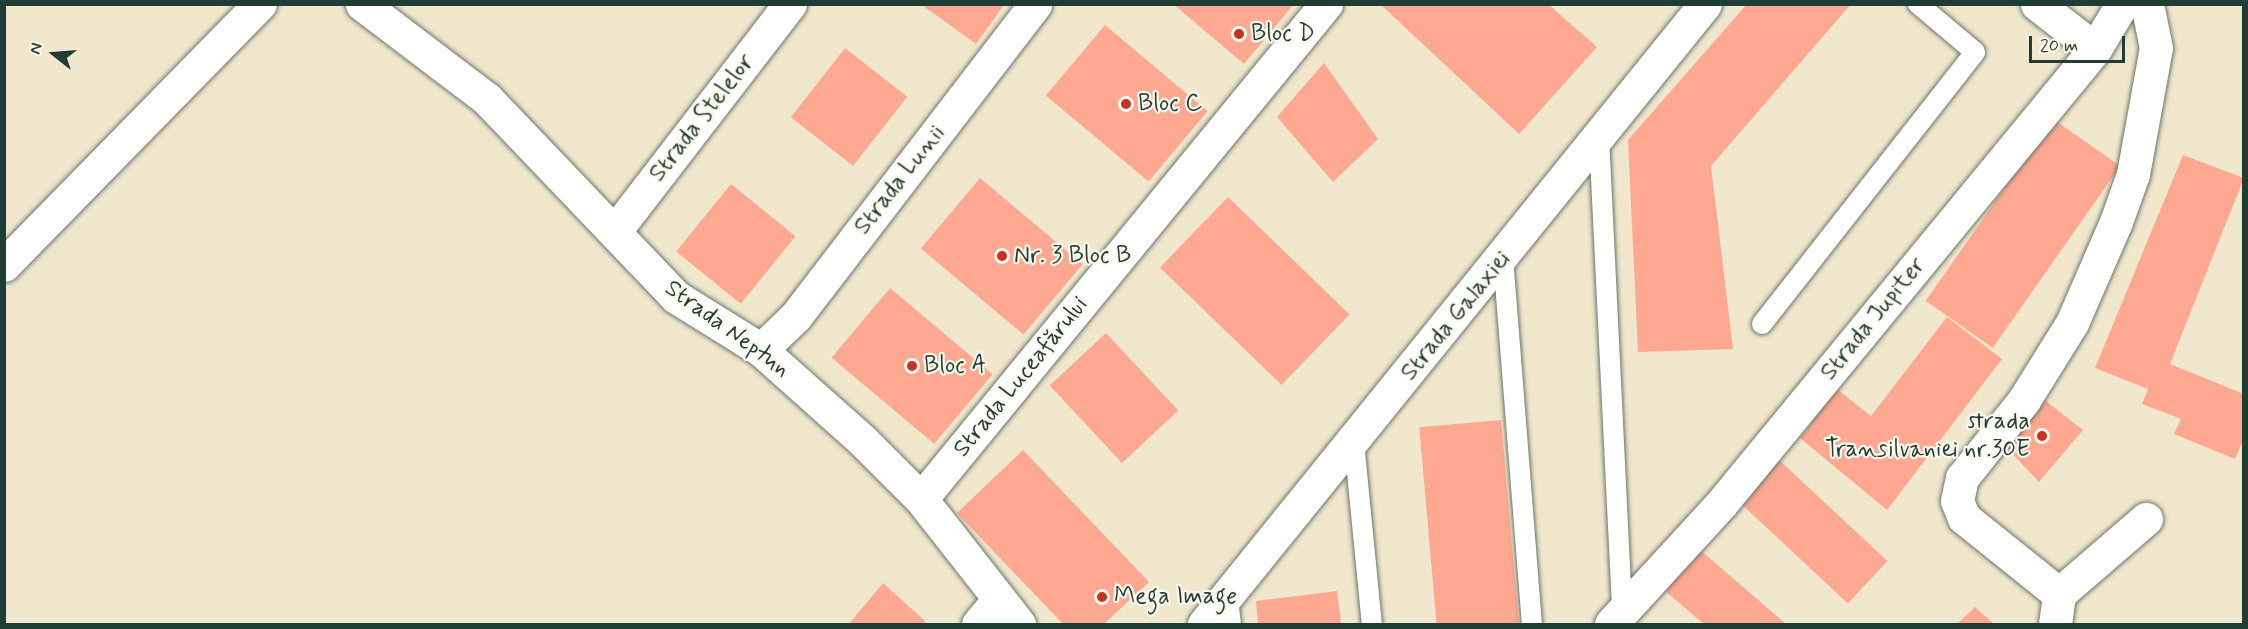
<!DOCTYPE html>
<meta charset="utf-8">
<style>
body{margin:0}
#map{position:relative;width:2248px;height:629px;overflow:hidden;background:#f1e7cd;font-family:Mynerve,sans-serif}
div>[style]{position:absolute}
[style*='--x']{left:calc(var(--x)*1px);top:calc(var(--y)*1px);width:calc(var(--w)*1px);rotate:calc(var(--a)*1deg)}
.building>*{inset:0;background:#fea892;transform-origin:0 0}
.roads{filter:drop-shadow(0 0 2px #68786a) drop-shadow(0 0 2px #68786a)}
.lane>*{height:20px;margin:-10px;padding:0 10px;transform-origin:10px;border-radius:10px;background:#fff}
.street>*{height:33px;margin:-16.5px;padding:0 16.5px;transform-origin:16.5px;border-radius:16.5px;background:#fff}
.dots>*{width:16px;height:16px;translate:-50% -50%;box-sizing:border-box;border:3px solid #fbf7ec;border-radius:50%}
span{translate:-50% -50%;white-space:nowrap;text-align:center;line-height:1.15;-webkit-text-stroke:4.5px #fbf7ec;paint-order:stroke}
.poi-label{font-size:24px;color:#1f3d34}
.left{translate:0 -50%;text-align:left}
.right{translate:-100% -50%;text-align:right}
.street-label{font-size:24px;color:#1f3d34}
.frame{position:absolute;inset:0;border:6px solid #1f3d34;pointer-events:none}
.north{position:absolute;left:24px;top:24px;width:60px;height:60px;-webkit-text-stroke:4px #fbf7ec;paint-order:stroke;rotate:287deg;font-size:16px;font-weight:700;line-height:24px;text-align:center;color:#1f3d34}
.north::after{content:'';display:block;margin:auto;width:21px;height:27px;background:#1f3d34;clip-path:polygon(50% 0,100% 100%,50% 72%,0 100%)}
.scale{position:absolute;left:2029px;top:36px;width:96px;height:27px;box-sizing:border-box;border:3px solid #1f3d34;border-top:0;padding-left:8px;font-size:18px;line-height:21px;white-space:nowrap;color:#1f3d34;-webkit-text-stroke:4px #fbf7ec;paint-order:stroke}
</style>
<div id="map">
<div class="building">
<i style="clip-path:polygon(1173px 4px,1294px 4px,1244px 64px)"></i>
<i style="clip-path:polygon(1380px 4px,1548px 4px,1597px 47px,1519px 134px)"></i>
<i style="clip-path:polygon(1747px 4px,1851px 4px,1711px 166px,1733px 349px,1638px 352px,1628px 140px)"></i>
<i style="clip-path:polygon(922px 5px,1004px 5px,976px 44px)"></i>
<i style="left:1105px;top:25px;width:134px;height:92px;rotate:40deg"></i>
<i style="left:845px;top:48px;width:79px;height:88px;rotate:38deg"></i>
<i style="clip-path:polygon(1324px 63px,1378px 139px,1333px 182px,1277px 117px)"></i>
<i style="left:2053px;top:119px;width:82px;height:222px;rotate:35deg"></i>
<i style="clip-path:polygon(2183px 155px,2244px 178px,2170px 364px,2244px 394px,2244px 438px,2235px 459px,2174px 434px,2181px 419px,2142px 404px,2148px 389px,2095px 368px)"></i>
<i style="left:980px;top:178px;width:134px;height:92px;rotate:40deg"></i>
<i style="left:731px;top:184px;width:83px;height:87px;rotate:39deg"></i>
<i style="left:1228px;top:197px;width:169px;height:98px;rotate:44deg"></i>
<i style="left:890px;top:288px;width:134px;height:91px;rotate:40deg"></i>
<i style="clip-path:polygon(1947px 317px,2002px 359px,1887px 510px,1800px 438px,1837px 389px,1871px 416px)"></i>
<i style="left:1106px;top:333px;width:106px;height:77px;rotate:47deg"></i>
<i style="clip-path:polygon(2038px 395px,2083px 430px,2039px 482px,2002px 443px)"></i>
<i style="left:1501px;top:420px;width:205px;height:82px;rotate:85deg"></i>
<i style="clip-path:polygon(1023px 450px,1149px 582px,1104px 624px,1063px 624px,957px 513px)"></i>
<i style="left:1777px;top:458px;width:151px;height:58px;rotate:43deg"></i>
<i style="clip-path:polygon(1699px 549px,1786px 624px,1704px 624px,1664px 590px)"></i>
<i style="clip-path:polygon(883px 583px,925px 621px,924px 624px,849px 624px)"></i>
<i style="clip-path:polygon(1337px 591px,1341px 624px,1258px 624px,1256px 601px)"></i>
<i style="clip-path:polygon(1975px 607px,1994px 624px,1957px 624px)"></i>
</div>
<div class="roads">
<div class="lane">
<i style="--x:1599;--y:137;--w:476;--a:87.2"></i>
<i style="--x:1503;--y:257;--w:368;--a:85.5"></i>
<i style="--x:1762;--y:324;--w:345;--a:-51.9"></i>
<i style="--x:1975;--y:52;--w:75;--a:-139.9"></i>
<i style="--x:1354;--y:442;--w:183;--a:84.4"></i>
<i style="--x:1228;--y:600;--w:24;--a:83"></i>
</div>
<div class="street">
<i style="--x:362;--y:4;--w:156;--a:37.2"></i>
<i style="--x:486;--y:98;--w:275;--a:46.3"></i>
<i style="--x:676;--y:297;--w:100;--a:31.9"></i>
<i style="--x:761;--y:350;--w:137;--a:41.7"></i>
<i style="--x:863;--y:441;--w:82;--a:45"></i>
<i style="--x:921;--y:499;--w:159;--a:51.9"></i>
<i style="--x:2037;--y:4;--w:73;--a:37.8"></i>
<i style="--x:615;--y:231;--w:287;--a:-52.4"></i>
<i style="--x:4;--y:265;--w:366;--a:-45.6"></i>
<i style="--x:761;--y:350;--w:49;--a:-44.2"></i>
<i style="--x:796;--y:316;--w:393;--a:-52.5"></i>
<i style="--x:921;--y:499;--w:640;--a:-50.71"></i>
<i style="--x:2059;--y:594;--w:122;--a:-141.3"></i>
<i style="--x:1964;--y:518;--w:18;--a:-112"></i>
<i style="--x:1957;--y:501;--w:24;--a:-78"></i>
<i style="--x:1962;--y:478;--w:100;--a:-51.5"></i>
<i style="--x:2024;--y:400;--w:91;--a:-58.1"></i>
<i style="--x:2072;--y:323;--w:110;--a:-66.5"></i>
<i style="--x:2116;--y:222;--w:51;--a:-70.5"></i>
<i style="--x:2133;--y:174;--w:128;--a:-79.7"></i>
<i style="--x:2156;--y:48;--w:45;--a:-101.6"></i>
<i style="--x:978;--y:624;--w:30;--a:-50"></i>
<i style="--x:1204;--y:624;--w:797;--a:-51.06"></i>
<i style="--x:1611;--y:624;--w:163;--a:-47.5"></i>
<i style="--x:1721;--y:504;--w:589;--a:-50.58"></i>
<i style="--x:2095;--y:49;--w:52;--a:-59"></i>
<i style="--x:2055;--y:624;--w:30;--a:-82"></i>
<i style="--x:2059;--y:594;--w:115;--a:-40.8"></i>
</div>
</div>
<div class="dots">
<i style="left:1239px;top:34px;background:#c8321e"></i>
<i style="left:1126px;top:104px;background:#c8321e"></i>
<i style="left:1002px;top:256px;background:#c8321e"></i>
<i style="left:912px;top:366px;background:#c8321e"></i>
<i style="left:2042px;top:436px;background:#c8321e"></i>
<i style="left:1102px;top:597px;background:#c8321e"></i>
</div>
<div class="poi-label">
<span class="left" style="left:1251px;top:34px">Bloc D</span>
<span class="left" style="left:1138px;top:104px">Bloc C</span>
<span class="left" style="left:1014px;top:256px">Nr. 3 Bloc B</span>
<span class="left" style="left:924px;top:366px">Bloc A</span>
<span class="right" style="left:2030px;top:436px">strada<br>Transilvaniei nr.30E</span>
<span class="left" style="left:1114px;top:597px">Mega Image</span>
</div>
<div class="street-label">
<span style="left:702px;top:118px;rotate:-52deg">Strada Stelelor</span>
<span style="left:900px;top:180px;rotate:-52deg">Strada Lunii</span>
<span style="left:1456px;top:316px;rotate:-51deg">Strada Galaxiei</span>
<span style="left:1873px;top:319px;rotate:-51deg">Strada Jupiter</span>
<span style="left:727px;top:329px;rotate:36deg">Strada Neptun</span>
<span style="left:1021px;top:377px;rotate:-51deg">Strada Luceafărului</span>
</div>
<div class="frame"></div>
<div class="north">N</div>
<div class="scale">20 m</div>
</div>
